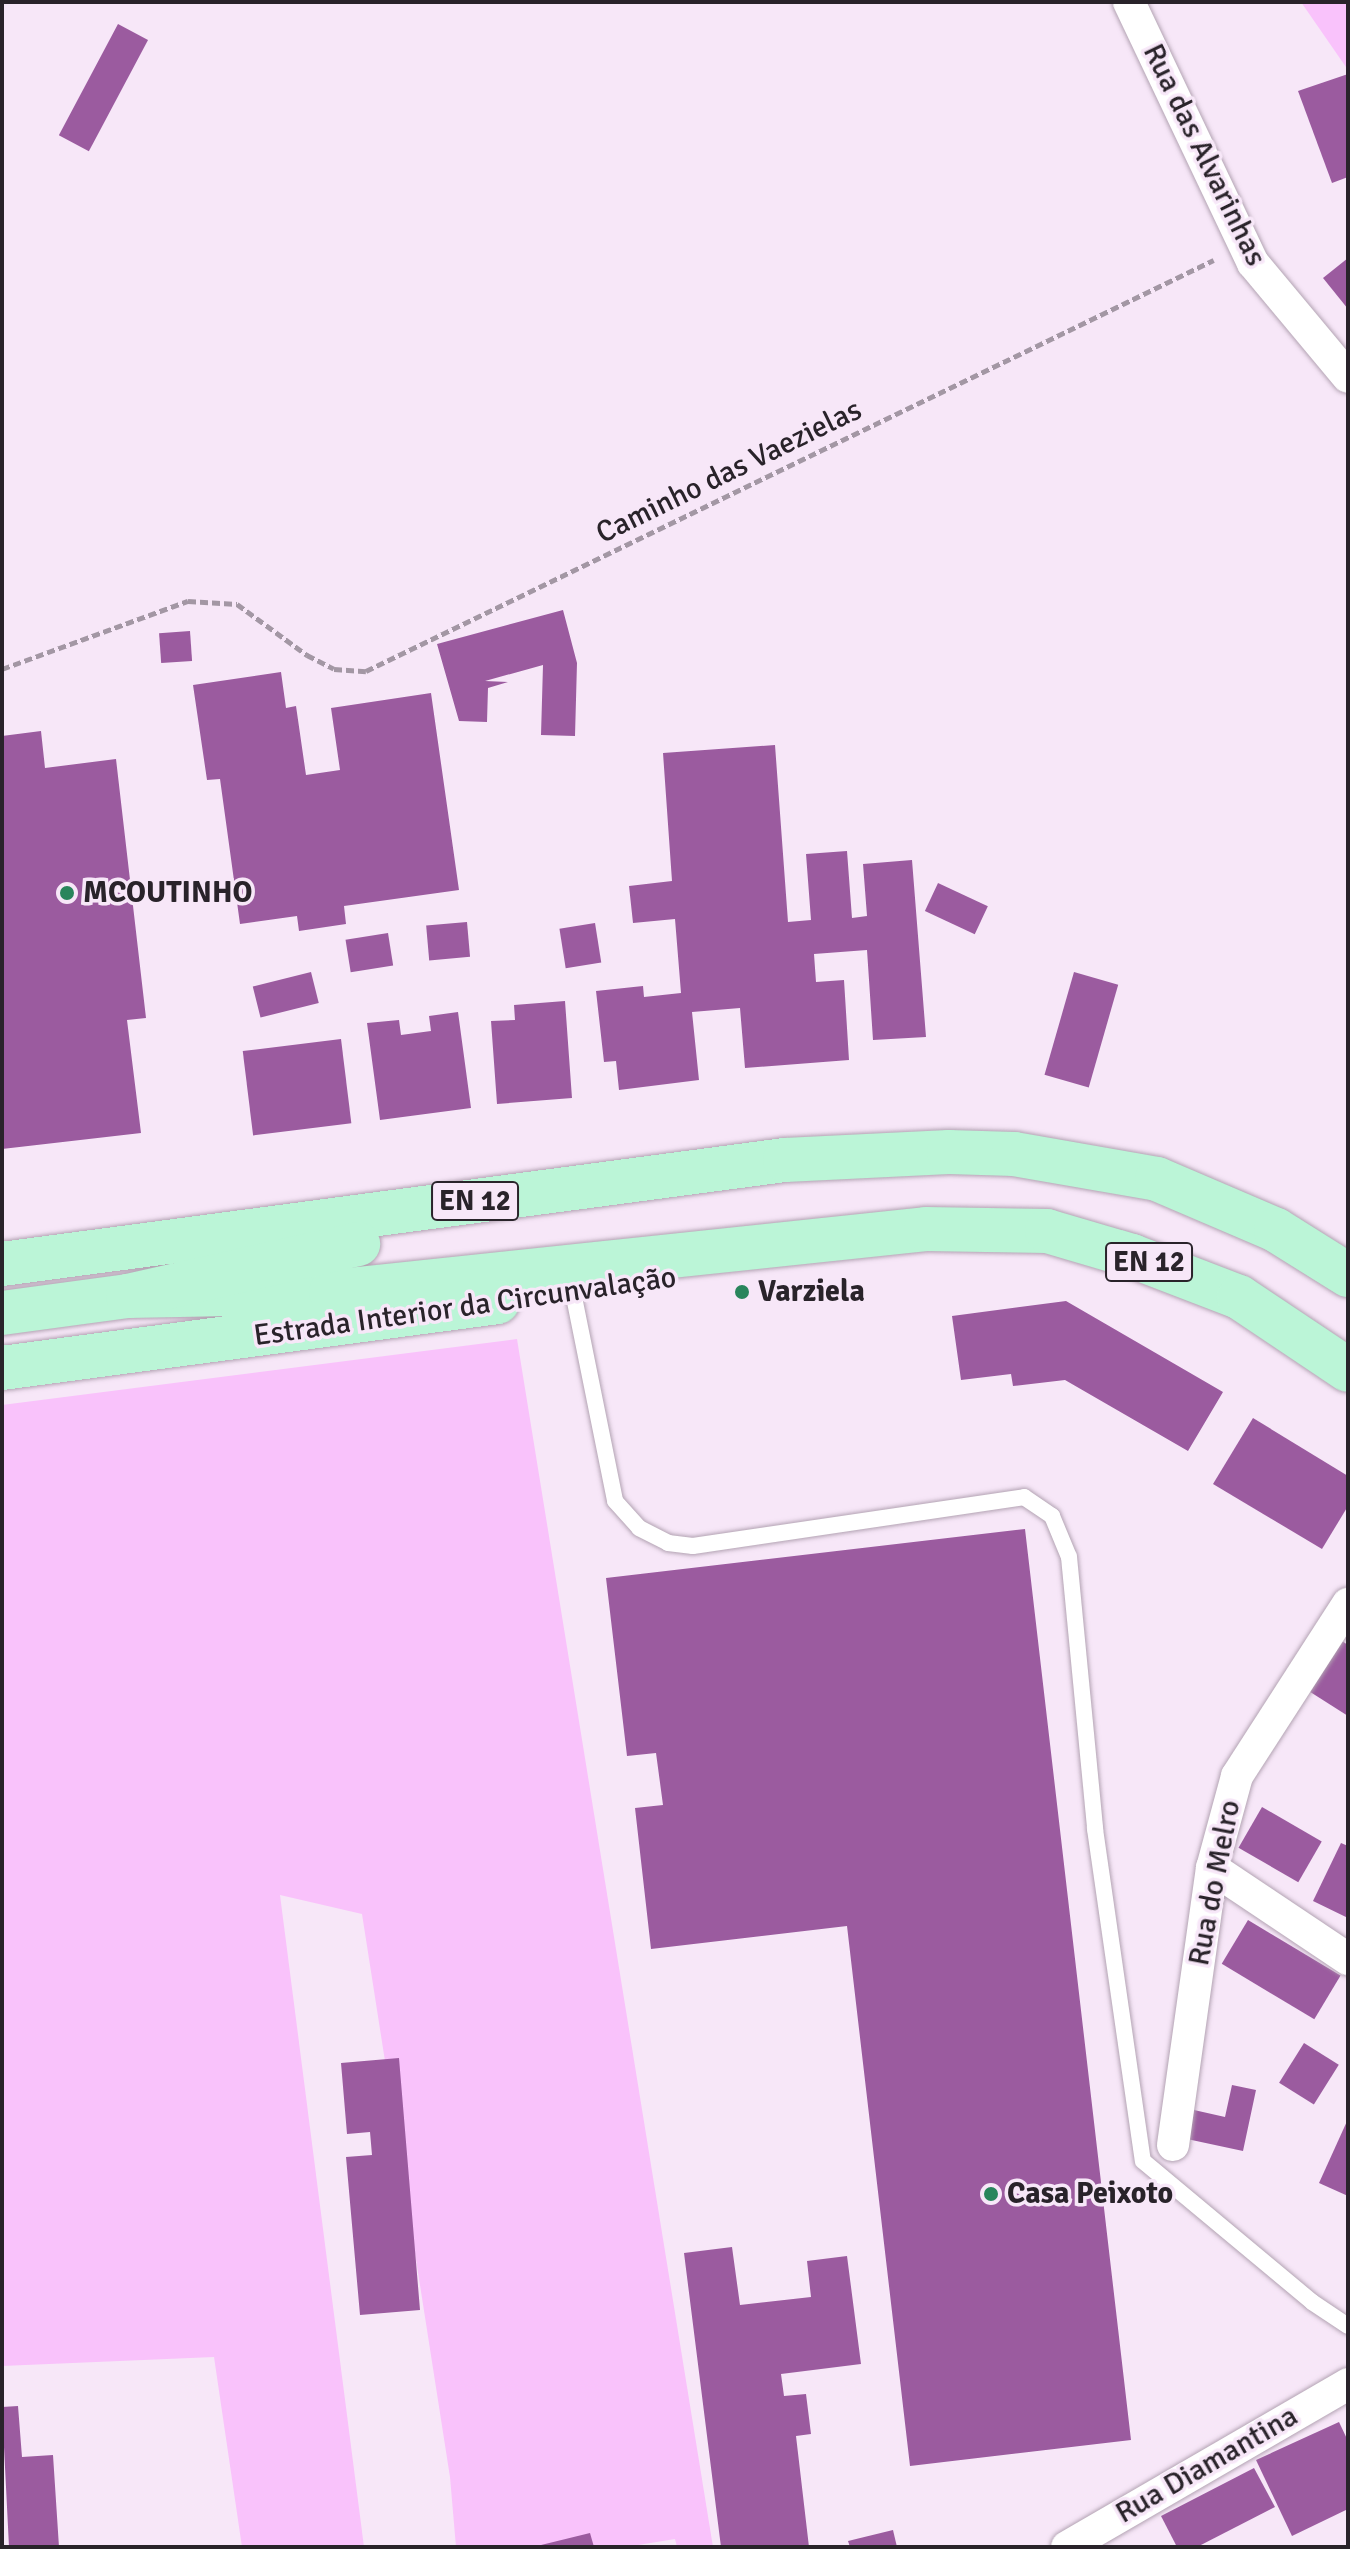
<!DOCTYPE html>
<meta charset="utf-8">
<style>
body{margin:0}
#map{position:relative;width:1350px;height:2549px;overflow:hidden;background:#f7e7f8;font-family:Signika,sans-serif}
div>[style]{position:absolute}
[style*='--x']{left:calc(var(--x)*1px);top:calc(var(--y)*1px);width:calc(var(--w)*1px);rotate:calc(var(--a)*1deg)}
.green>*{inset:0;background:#f9c2fb}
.building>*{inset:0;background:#9b5b9f;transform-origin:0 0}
.path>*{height:5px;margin-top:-2.5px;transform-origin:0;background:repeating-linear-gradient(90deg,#a397a4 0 8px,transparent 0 12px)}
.roads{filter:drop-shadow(0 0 2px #b3a3b3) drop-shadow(0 0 2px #b3a3b3)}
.service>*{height:16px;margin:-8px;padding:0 8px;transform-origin:8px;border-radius:8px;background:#fff}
.minor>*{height:32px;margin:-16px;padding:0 16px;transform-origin:16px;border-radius:16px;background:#fff}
.primary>*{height:44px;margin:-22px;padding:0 22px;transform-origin:22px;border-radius:22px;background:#bbf5d7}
.dots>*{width:22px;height:22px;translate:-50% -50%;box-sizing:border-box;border:4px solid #f7e7f8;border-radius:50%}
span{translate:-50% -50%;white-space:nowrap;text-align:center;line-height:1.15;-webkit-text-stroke:7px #f7e7f8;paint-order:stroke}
.shield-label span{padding:2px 6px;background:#f7e7f8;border:2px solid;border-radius:6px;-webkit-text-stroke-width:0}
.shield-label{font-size:28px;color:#29232a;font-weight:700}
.street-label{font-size:30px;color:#29232a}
.poi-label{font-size:30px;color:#29232a;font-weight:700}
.left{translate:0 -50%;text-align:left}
.frame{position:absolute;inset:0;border:4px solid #29232a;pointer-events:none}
</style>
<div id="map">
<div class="green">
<i style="clip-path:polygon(1301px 2px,1348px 2px,1348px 70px)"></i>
<i style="clip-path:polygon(517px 1339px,713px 2547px,677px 2547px,675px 2539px,626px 2547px,456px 2547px,450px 2477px,362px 1914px,280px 1895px,364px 2547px,242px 2547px,214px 2357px,2px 2366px,2px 1405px)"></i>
</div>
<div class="building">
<i style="left:118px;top:24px;width:34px;height:126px;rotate:28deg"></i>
<i style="clip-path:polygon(1348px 74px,1348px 177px,1332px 183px,1298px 91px)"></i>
<i style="clip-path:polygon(1348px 258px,1348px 309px,1323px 278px)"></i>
<i style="clip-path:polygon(563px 610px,577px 663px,575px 736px,541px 735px,543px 665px,485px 681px,508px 682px,488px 688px,487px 722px,459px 721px,437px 644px)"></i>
<i style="left:190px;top:631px;width:30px;height:31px;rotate:86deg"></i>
<i style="clip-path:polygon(281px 672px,286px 708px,296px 706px,306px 775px,340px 770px,331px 708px,431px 693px,459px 890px,344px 906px,346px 924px,299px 931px,297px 916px,240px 924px,220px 779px,207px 780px,193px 685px)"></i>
<i style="clip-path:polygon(41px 731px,45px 768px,116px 759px,146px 1018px,127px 1020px,141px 1133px,2px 1149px,2px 736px)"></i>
<i style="clip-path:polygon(775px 745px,788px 922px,811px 920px,806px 854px,847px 851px,852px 918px,867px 916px,863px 864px,912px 860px,926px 1037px,873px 1040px,867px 950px,814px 954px,816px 982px,844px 980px,849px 1060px,745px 1068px,740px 1008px,692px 1012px,699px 1080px,619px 1090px,616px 1061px,604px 1062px,596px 991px,643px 986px,644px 997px,681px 993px,675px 919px,633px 923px,629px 886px,672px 881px,663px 753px)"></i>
<i style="left:938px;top:883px;width:55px;height:31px;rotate:25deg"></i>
<i style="left:467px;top:922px;width:35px;height:41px;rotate:85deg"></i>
<i style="left:595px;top:923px;width:40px;height:36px;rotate:81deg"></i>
<i style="left:388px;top:933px;width:33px;height:43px;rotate:81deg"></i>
<i style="left:311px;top:972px;width:32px;height:60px;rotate:76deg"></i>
<i style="left:1074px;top:972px;width:46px;height:107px;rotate:16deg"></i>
<i style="clip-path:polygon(565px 1001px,572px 1098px,497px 1104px,491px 1021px,515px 1020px,514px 1005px)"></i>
<i style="clip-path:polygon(458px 1012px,471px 1108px,380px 1120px,367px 1023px,399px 1020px,401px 1035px,431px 1031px,429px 1016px)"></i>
<i style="left:341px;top:1039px;width:85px;height:99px;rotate:83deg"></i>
<i style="clip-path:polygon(1066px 1301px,1223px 1392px,1188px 1451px,1065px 1380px,1013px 1386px,1011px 1374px,961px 1380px,952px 1316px)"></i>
<i style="clip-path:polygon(1253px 1418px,1348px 1476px,1348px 1506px,1322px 1549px,1213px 1484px)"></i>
<i style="clip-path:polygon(1025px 1529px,1131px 2440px,910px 2466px,847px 1926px,651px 1949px,635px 1808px,663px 1805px,656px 1753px,627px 1756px,606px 1578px)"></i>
<i style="clip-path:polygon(1336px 1637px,1348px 1645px,1348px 1716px,1304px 1688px)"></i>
<i style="left:1262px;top:1807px;width:69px;height:47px;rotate:30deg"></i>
<i style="clip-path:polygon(1341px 1843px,1348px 1846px,1348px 1918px,1313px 1901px)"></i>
<i style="left:1248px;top:1920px;width:108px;height:51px;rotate:31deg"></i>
<i style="left:1304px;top:2043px;width:41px;height:47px;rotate:32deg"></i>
<i style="clip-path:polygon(399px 2058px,420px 2310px,360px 2315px,346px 2157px,372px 2155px,370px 2132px,347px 2134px,341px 2063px)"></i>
<i style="clip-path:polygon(1232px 2085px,1256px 2090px,1243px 2151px,1187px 2139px,1194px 2110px,1225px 2117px)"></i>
<i style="clip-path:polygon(1348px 2119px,1348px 2196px,1319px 2183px)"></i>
<i style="clip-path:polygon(732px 2247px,740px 2305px,811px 2297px,807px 2261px,847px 2256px,861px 2364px,781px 2374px,784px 2396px,806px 2394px,811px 2434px,796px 2436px,809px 2547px,721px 2547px,684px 2253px)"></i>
<i style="clip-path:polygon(18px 2406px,22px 2457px,53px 2455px,59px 2547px,9px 2547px,2px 2407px)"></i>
<i style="clip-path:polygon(1339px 2422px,1348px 2441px,1348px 2509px,1292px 2536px,1256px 2460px)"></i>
<i style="clip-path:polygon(1254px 2468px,1275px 2507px,1197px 2547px,1177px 2547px,1161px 2516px)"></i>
<i style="clip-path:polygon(893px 2530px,897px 2547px,850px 2547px,848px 2541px)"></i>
<i style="clip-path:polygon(590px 2533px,594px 2547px,537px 2547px,537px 2546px)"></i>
</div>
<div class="path">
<i style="--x:2;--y:669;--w:198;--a:-20.1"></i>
<i style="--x:188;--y:601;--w:49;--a:3.5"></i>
<i style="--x:237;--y:604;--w:87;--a:36.1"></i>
<i style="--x:307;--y:655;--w:30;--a:27"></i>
<i style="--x:334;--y:669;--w:32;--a:4"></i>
<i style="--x:366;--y:671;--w:942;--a:-25.86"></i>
</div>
<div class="roads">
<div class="service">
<i style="--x:573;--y:1292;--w:213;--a:78.6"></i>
<i style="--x:615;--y:1501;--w:36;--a:48"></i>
<i style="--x:639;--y:1528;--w:33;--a:27"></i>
<i style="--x:668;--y:1543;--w:25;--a:7"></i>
<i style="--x:693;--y:1546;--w:335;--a:-8.4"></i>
<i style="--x:1024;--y:1497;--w:34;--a:34"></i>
<i style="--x:1052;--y:1516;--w:44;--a:67.5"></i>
<i style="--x:1069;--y:1557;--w:273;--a:84.5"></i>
<i style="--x:1095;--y:1829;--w:335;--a:81.8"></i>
<i style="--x:1143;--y:2161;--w:220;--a:39.8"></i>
<i style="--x:1312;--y:2302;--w:43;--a:33.7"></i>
</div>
<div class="minor">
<i style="--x:1129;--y:2;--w:289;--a:64.6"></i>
<i style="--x:1253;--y:263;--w:148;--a:50.2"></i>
<i style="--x:1212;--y:1868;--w:164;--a:33.8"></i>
<i style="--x:1173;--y:2145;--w:280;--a:-82"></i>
<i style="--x:1212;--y:1868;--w:95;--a:-74.8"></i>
<i style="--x:1237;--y:1776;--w:205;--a:-57.2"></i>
<i style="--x:1067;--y:2547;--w:325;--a:-30.1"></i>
</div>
<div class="primary">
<i style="--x:2;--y:1264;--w:790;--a:-7.57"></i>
<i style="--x:785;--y:1160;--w:164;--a:-2.8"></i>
<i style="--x:949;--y:1152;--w:65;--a:1.8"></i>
<i style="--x:1014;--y:1154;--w:145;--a:9.9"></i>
<i style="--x:1157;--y:1179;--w:129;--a:23.2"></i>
<i style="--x:1276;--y:1230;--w:85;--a:32"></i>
<i style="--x:128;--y:1296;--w:203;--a:-1.1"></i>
<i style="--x:331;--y:1292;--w:598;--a:-6.04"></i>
<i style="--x:926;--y:1229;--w:121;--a:0.9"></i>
<i style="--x:1047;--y:1231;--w:89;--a:16.4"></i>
<i style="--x:1132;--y:1256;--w:115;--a:21"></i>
<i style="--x:1239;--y:1297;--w:131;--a:33.8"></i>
<i style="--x:2;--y:1313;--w:127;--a:-7.7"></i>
<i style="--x:128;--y:1296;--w:236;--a:-12.7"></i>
<i style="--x:2;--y:1368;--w:500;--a:-7.58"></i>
</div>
</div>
<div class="dots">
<i style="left:67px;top:893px;background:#29855c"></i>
<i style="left:742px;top:1292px;background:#29855c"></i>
<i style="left:991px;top:2194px;background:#29855c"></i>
</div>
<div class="shield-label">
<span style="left:475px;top:1201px">EN 12</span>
<span style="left:1149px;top:1262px">EN 12</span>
</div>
<div class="street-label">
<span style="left:1204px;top:155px;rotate:64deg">Rua das Alvarinhas</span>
<span style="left:729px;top:472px;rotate:-26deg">Caminho das Vaezielas</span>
<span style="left:465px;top:1307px;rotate:-8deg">Estrada Interior da Circunvalação</span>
<span style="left:1215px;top:1883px;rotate:-79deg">Rua do Melro</span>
<span style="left:1207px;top:2465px;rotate:-30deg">Rua Diamantina</span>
</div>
<div class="poi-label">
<span class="left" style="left:83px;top:893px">MCOUTINHO</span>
<span class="left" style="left:758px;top:1292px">Varziela</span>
<span class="left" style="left:1007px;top:2194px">Casa Peixoto</span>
</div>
<div class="frame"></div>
</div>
